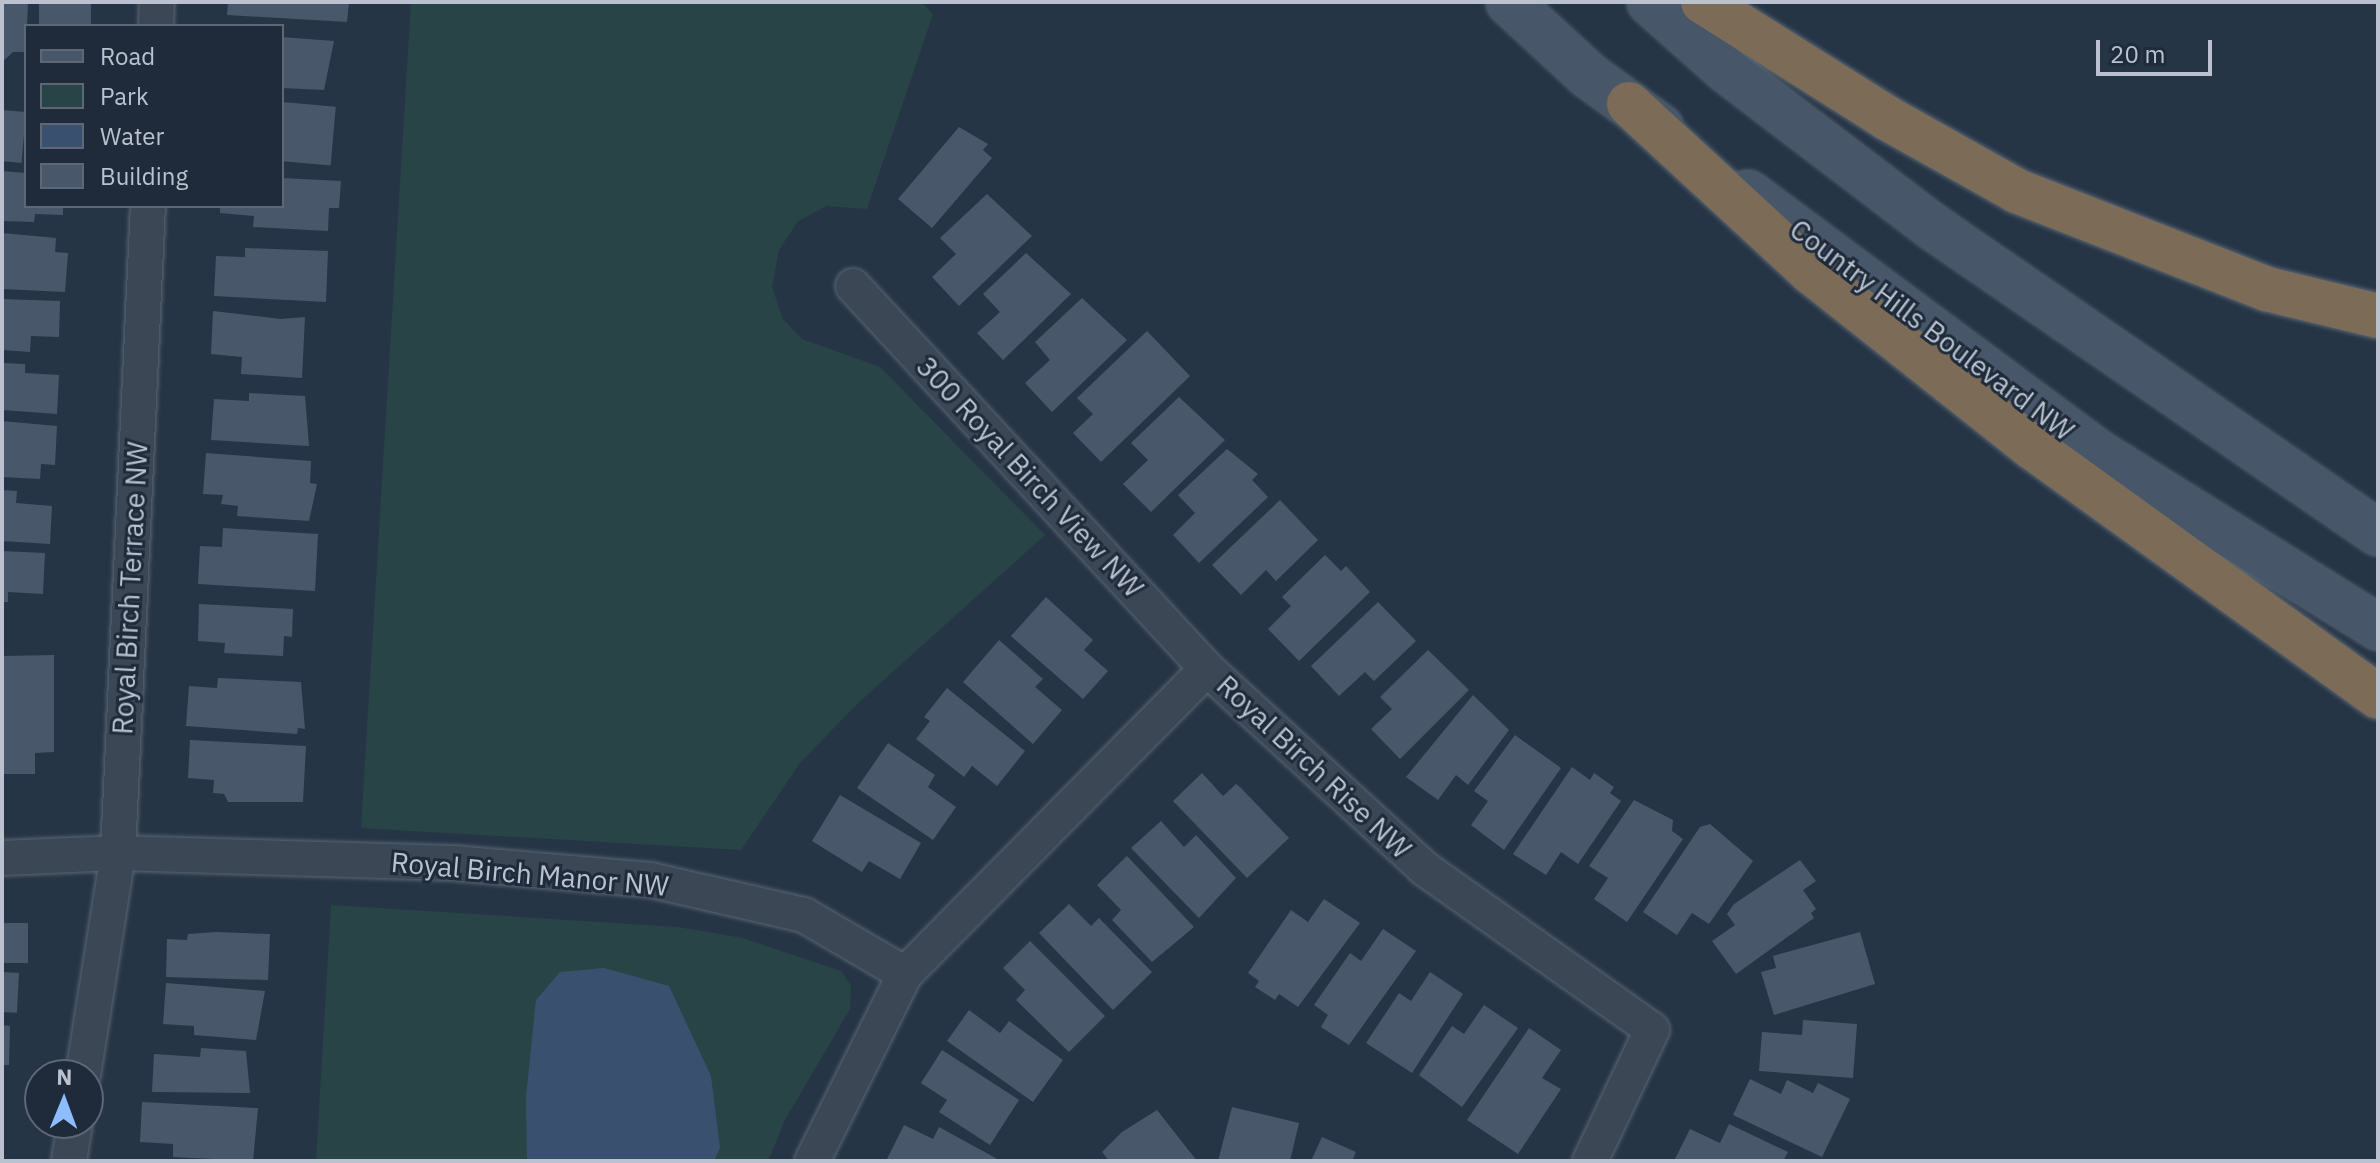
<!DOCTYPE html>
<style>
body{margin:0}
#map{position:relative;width:2380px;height:1163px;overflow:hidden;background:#263546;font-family:"IBM Plex Sans",sans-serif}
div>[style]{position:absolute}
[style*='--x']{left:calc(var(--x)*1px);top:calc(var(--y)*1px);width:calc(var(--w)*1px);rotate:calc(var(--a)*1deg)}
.green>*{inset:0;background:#284447}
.water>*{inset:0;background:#39516e}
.building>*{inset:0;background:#48576a;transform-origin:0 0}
.roads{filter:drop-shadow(0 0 2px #596572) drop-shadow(0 0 2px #596572)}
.street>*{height:34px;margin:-17px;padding:0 17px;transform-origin:17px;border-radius:17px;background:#3b4755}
.secondary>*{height:44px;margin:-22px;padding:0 22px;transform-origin:22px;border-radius:22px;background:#485669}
.highway>*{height:44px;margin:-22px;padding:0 22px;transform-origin:22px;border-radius:22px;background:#7c6c57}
span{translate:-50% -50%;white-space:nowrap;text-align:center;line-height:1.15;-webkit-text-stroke:6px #1f2b3b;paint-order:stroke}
.street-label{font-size:28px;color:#b9c2ce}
.frame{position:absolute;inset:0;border:4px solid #b9c2ce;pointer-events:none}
.legend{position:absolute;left:24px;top:24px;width:260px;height:184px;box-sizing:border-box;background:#1f2b3b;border:2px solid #5d6776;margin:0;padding:10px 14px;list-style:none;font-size:24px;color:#b9c2ce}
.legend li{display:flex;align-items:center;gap:16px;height:40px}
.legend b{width:40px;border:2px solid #5d6776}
.north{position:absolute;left:24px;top:1059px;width:80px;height:80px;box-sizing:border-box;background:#1f2b3b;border:2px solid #5d6776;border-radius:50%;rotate:1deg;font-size:22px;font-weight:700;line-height:32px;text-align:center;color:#b9c2ce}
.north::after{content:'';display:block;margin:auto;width:28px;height:36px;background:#8dbdff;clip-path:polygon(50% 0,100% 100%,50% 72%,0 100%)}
.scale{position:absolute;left:2096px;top:40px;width:116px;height:36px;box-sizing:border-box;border:4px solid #b9c2ce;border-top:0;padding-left:10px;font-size:24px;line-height:28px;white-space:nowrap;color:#b9c2ce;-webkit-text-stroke:6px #1f2b3b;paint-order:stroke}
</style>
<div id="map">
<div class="green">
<i style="clip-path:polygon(411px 2px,921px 2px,933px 14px,867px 209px,827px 206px,798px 221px,779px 250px,772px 287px,783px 319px,802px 339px,880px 367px,1045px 535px,857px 704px,800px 763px,741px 850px,361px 828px)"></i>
<i style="clip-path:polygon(331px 905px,678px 927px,743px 938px,841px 971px,851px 986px,850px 1009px,785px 1120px,768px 1161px,316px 1161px)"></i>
</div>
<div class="water">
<i style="clip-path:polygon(604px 968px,669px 986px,711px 1076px,720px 1148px,714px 1161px,527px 1161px,526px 1097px,536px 1000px,560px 972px)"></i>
</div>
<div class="building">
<i style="clip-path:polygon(2px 2px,28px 2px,26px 52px,13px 52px,2px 62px)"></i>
<i style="left:39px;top:2px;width:52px;height:24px"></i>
<i style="clip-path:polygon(228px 2px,349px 2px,347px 22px,227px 15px)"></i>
<i style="clip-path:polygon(282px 37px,334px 41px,324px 90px,282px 88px)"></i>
<i style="left:282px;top:102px;width:54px;height:59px;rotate:5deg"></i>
<i style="left:2px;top:110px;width:24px;height:51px;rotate:5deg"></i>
<i style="clip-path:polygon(959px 127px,988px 144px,983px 150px,992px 158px,932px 228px,898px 199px)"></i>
<i style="clip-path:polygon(2px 171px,26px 173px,26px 206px,63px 206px,63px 215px,35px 214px,34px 222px,2px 221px)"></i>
<i style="clip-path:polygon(282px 178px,341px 181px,339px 208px,329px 208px,328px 231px,253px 227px,254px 216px,220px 213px,220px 206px,282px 206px)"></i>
<i style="clip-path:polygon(987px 194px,1032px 236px,959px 306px,932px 277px,956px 254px,940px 238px)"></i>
<i style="clip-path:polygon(2px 233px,56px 238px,55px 252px,68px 253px,65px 292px,2px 289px)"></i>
<i style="clip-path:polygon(245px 248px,328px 251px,326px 302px,214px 296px,216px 256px,245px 257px)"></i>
<i style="clip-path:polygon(1026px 253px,1071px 294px,1003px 360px,977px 333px,1000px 312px,983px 294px)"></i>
<i style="clip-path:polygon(1082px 298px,1127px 340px,1052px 412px,1025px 383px,1050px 360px,1035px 342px)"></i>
<i style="clip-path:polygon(2px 299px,60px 301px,59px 337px,31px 336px,30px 352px,2px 350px)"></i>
<i style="clip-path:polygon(213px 311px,281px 319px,305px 317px,302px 378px,241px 374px,242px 357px,211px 354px)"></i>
<i style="clip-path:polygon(1147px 331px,1190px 376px,1101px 462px,1073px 433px,1093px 414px,1077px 398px)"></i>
<i style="clip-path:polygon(2px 363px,25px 364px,25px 373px,59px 375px,57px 414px,2px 410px)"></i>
<i style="clip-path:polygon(249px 393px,305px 396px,309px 446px,211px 440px,214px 399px,249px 401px)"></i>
<i style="clip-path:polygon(1179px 397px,1225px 440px,1151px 512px,1123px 484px,1148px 460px,1131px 443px)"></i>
<i style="clip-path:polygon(2px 421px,57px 426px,55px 465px,41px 464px,40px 479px,2px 477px)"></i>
<i style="clip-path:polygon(1227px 449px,1258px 474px,1252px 480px,1268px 497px,1199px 563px,1173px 535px,1195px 513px,1178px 495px)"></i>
<i style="clip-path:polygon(206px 453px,311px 461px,310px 483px,317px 484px,309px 521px,237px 516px,238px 506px,221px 504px,223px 495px,203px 494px)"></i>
<i style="clip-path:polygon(2px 490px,17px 491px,16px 503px,52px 506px,50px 544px,2px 541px)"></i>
<i style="clip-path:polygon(1280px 500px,1318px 540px,1276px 581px,1266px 570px,1241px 595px,1212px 565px)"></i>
<i style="clip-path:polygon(223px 528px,318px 534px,315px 591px,198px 584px,200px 546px,222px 547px)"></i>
<i style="clip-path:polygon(2px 551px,45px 553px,43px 594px,8px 592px,8px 602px,2px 602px)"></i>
<i style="clip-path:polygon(1325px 555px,1341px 571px,1346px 566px,1370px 592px,1299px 661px,1268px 629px,1291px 606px,1282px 597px)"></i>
<i style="clip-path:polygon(1046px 597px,1093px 640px,1084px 650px,1108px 671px,1083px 699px,1011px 636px)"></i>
<i style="clip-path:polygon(1378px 602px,1416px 641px,1374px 681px,1365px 672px,1339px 696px,1311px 666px)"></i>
<i style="clip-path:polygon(199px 604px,293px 609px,292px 637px,284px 636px,283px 656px,224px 653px,225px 643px,198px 641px)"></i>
<i style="clip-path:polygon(999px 640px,1043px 679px,1035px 687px,1062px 710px,1033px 744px,963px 682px)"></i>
<i style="clip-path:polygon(1428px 650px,1469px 690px,1400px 759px,1371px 729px,1392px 709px,1380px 697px)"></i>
<i style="clip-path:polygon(54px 655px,54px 752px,35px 753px,35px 774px,2px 774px,2px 656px)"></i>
<i style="clip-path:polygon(218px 678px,301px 682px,305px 729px,298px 728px,297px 734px,186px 726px,189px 686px,217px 688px)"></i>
<i style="clip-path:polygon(947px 688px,1025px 751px,997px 786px,972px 766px,964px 777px,916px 739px,930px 721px,924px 717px)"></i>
<i style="clip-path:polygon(1473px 695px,1509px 730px,1468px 785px,1456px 775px,1438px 800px,1406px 777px)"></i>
<i style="clip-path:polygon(1515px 735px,1561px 768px,1504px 850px,1471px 825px,1488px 801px,1474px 791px)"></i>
<i style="clip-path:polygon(190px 740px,306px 746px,303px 802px,228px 802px,224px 794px,213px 793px,214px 780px,188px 778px)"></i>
<i style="clip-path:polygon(888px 743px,935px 775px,928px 787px,956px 807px,933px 840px,857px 788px)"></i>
<i style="clip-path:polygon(1572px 767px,1590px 780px,1594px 773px,1614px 787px,1610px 793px,1621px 801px,1578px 864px,1561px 852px,1546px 875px,1513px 854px)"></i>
<i style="clip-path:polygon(1202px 773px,1223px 796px,1236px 784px,1240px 787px,1289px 838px,1247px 878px,1173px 801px)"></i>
<i style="clip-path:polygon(840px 795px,921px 843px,900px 879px,869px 861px,862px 872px,812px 841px)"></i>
<i style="clip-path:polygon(1634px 800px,1673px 820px,1672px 831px,1683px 839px,1627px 922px,1594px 899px,1608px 878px,1589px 866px)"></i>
<i style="clip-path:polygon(1161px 821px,1184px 847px,1196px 835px,1236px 878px,1199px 918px,1131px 848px)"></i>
<i style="clip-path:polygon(1710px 824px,1753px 861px,1709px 924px,1692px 913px,1677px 935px,1643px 912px,1700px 827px)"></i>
<i style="clip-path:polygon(1127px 856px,1194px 927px,1152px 962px,1112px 920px,1121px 910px,1097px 885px)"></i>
<i style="clip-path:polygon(1800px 860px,1816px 881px,1803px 890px,1816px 909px,1811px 913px,1814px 918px,1736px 974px,1712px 941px,1735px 925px,1727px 914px,1734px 904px)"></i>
<i style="clip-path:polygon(1324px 899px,1360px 923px,1298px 1007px,1279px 994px,1275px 1000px,1255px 987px,1259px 981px,1248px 973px,1291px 910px,1308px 922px)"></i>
<i style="clip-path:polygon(1069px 904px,1091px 926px,1099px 918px,1152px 972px,1113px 1010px,1039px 933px)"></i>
<i style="left:2px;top:923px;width:26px;height:40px"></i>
<i style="clip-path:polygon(1383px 929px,1416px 951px,1349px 1045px,1321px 1027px,1328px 1015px,1314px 1005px,1350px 953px,1361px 961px)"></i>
<i style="clip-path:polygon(216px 932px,270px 934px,268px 980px,166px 977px,167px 939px,187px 940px,188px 934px)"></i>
<i style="clip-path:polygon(1860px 932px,1875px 984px,1774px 1015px,1761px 972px,1776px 968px,1773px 956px)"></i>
<i style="clip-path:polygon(1030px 941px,1105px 1016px,1069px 1052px,1016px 1000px,1025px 990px,1003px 968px)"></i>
<i style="left:2px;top:972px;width:17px;height:40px;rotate:3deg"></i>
<i style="clip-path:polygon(1430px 972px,1463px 994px,1412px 1073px,1366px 1043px,1399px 993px,1411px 1001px)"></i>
<i style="clip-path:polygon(166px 983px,265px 991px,256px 1040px,194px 1035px,194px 1026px,163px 1024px)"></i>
<i style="clip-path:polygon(1484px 1005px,1518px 1028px,1462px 1107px,1419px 1075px,1452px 1026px,1464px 1034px)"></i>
<i style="clip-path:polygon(969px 1010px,1000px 1033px,1009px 1021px,1063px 1060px,1033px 1102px,947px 1041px)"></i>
<i style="clip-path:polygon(1803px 1020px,1857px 1024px,1853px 1078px,1759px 1071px,1762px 1032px,1802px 1035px)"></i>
<i style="clip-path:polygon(2px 1025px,10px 1026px,9px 1065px,2px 1065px)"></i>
<i style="clip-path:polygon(1529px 1028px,1561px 1050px,1542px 1078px,1561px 1089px,1518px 1154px,1467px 1120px)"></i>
<i style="clip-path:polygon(201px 1048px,246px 1051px,250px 1093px,152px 1092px,154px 1054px,200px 1057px)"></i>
<i style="clip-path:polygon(942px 1050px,1019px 1100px,990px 1145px,939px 1112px,947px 1100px,921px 1083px)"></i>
<i style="clip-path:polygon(1750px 1079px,1781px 1094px,1787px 1080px,1813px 1093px,1818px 1083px,1850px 1099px,1822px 1157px,1733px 1115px)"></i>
<i style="clip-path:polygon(142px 1102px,258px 1108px,253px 1161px,173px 1157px,173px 1144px,140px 1142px)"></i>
<i style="clip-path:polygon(1232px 1107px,1299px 1123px,1290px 1161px,1218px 1161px)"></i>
<i style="clip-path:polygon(1157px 1110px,1197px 1161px,1109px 1161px,1102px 1152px,1122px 1132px)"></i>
<i style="clip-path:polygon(1729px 1124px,1788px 1152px,1783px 1161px,1674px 1161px,1690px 1129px,1720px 1143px)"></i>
<i style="clip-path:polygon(904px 1125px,933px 1139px,939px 1127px,1001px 1161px,886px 1161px)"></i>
<i style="clip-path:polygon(1322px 1137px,1356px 1152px,1353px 1159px,1357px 1161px,1311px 1161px)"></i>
</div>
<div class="roads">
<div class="street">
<i style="--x:156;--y:26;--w:24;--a:-88"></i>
<i style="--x:853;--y:286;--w:522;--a:47.25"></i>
<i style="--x:2;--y:858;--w:116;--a:-2.5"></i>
<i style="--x:118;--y:853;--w:648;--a:-87.35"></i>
<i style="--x:905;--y:974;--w:429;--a:-45.3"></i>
<i style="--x:1207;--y:669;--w:296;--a:42.5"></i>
<i style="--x:1425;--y:869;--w:278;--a:35.3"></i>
<i style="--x:1652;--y:1030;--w:145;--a:115.3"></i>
<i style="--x:83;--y:1075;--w:225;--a:-81"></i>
<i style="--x:118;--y:853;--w:335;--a:1.7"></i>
<i style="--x:453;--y:863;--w:199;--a:4.9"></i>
<i style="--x:651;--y:880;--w:157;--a:12.9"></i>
<i style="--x:804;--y:915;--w:117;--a:30.3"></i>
<i style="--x:905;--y:974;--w:209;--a:116.4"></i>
<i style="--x:69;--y:1161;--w:38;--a:-81"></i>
</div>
<div class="secondary">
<i style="--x:1509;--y:2;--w:108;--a:42.7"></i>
<i style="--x:1588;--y:75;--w:90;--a:36"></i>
<i style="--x:1650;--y:2;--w:104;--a:41.5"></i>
<i style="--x:1728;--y:71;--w:258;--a:37.3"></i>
<i style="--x:1933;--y:227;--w:540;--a:34.51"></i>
<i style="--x:1748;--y:193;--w:436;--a:36.6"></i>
<i style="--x:2098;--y:453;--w:330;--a:31.9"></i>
</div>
<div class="highway">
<i style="--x:1703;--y:2;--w:218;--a:32.2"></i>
<i style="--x:1887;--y:118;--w:149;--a:29.3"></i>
<i style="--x:2017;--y:191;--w:269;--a:21.4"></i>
<i style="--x:2267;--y:289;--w:114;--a:13.7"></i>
<i style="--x:1629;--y:104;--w:248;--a:42.7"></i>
<i style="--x:1811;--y:272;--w:282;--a:38.4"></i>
<i style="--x:2032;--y:447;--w:427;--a:35.8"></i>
</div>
</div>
<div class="street-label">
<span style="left:1932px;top:330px;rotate:37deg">Country Hills Boulevard NW</span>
<span style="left:1030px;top:477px;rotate:47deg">300 Royal Birch View NW</span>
<span style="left:130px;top:588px;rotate:-87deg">Royal Birch Terrace NW</span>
<span style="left:1314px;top:767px;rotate:43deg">Royal Birch Rise NW</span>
<span style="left:530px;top:874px;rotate:5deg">Royal Birch Manor NW</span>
</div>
<div class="frame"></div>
<ul class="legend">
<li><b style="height:10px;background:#485669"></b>Road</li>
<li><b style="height:22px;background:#284447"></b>Park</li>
<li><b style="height:22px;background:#39516e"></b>Water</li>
<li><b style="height:22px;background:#48576a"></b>Building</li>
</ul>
<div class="north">N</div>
<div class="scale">20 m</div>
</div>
